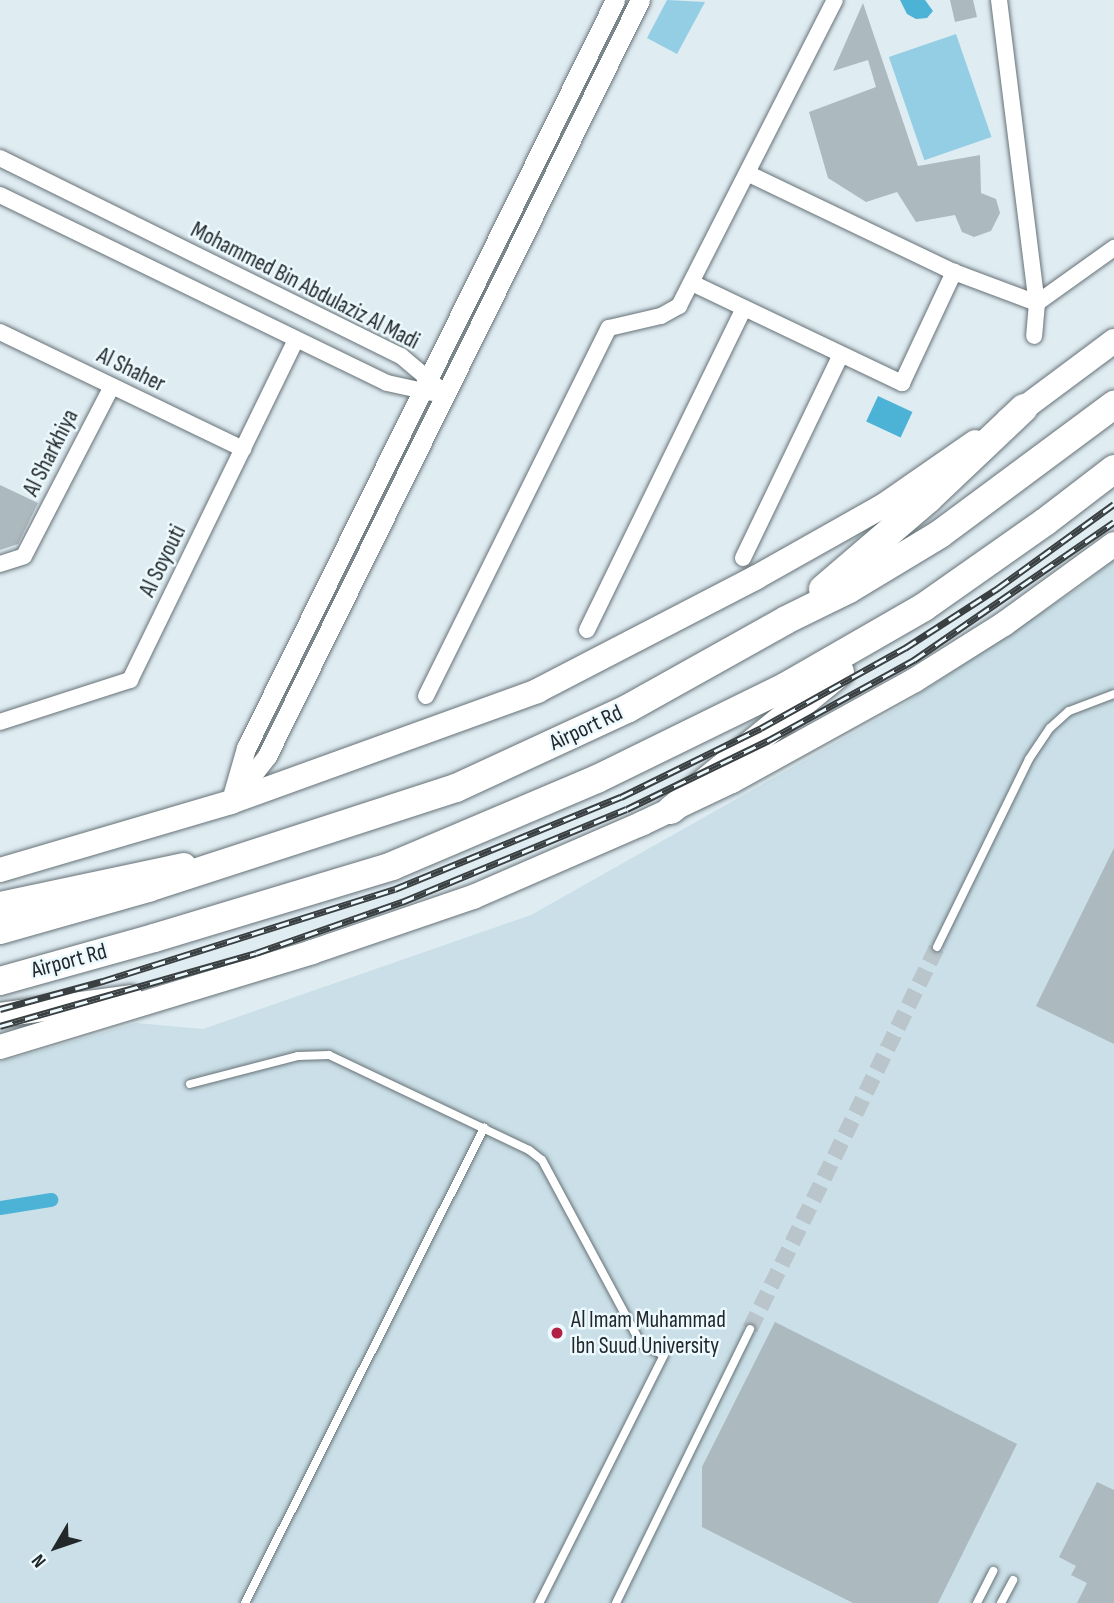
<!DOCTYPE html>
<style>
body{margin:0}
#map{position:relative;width:1114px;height:1603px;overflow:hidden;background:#dfecf2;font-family:"Sofia Sans Condensed",sans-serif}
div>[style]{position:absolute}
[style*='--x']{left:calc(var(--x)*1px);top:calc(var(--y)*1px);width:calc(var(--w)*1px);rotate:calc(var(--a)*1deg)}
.built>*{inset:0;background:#cadfe7}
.green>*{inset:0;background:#93cee4;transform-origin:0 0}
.water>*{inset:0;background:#4cb3d6;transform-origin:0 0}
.canal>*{height:14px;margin:-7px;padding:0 7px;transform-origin:7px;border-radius:7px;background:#4cb3d6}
.building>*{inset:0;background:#acb9be}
.minor-tunnel>*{height:16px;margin-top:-8px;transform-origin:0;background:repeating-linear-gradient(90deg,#b9c5ca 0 16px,transparent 0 24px)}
.roads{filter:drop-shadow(0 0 2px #667277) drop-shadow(0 0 2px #667277)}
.service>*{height:8px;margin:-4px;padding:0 4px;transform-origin:4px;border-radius:4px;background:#fff}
.minor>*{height:16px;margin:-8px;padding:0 8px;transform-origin:8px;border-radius:8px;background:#fff}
.tertiary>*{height:19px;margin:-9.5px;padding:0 9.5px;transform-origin:9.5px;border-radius:9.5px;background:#fff}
.primary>*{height:24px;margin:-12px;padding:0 12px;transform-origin:12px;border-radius:12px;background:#fff}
.motorway>*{height:28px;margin:-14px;padding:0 14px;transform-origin:14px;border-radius:14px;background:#fff}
.rail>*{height:7px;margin-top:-3.5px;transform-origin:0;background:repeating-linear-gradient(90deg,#ecfaff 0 13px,#3a4042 0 26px);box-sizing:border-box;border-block:2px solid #3a4042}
.dots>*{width:19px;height:19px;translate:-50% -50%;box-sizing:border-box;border:4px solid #ecfaff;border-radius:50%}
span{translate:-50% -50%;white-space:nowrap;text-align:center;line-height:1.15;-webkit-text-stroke:5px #ecfaff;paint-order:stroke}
.street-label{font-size:23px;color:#222729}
.poi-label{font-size:23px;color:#222729}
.left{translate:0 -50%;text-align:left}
.north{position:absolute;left:21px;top:1512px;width:70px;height:70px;-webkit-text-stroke:5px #ecfaff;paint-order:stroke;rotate:231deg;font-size:19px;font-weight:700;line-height:28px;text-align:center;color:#222729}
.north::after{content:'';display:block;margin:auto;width:24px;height:32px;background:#222729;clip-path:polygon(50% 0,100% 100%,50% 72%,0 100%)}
</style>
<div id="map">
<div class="built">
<i style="clip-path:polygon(1114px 560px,1114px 1603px,0 1603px,0 1062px,136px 1023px,203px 1029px,531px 915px,901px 706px,1080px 587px)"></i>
</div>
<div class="green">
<i style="clip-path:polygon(667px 0,705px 2px,677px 54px,647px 38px)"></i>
<i style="left:956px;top:34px;width:109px;height:71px;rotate:71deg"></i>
</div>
<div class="water">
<i style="clip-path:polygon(900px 0,925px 0,933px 11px,927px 18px,916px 19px,907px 14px)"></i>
<i style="left:878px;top:396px;width:38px;height:28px;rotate:25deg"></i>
</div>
<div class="canal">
<i style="--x:0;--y:1208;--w:52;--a:-8.9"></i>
</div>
<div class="building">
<i style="clip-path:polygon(950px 0,973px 0,977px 17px,955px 22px)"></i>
<i style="clip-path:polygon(863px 3px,918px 166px,980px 155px,981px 193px,996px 199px,1000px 213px,991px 231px,974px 237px,962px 232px,955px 215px,916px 222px,897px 192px,866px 202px,828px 178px,809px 112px,876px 87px,868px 60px,833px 71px)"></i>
<i style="clip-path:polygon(0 485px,38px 503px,18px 544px,0 550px)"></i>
<i style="clip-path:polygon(1114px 848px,1114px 1044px,1036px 1006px)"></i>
<i style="clip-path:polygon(775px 1322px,1017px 1444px,938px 1603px,853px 1603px,702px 1527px,702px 1467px)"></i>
<i style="clip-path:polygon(1097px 1482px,1114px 1490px,1114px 1603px,1077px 1603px,1087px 1583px,1071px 1575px,1076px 1566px,1059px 1557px)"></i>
</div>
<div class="minor-tunnel">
<i style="--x:750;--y:1329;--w:425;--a:-63.9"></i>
</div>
<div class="roads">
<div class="service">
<i style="--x:937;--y:947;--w:209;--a:-63.9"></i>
<i style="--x:1029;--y:759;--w:37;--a:-56"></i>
<i style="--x:1050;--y:728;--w:25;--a:-42"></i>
<i style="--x:1069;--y:711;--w:48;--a:-20.7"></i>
<i style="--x:190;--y:1084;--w:112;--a:-14.5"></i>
<i style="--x:298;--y:1056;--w:31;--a:-2"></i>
<i style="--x:329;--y:1055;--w:221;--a:25.4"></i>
<i style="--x:529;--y:1150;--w:16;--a:38"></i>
<i style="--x:542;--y:1160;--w:209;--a:61.7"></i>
<i style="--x:641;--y:1344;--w:25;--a:26"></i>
<i style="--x:664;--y:1355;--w:278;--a:116.7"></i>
<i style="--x:245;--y:1603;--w:532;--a:-63.29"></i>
<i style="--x:616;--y:1603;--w:305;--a:-63.9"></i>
<i style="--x:977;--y:1603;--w:36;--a:-63"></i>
<i style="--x:1001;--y:1603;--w:26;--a:-62"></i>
</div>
<div class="minor">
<i style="--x:999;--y:0;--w:305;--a:82.9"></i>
<i style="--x:1037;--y:303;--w:33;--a:95"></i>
<i style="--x:0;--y:158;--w:447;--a:26.3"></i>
<i style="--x:401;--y:356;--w:59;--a:40.2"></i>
<i style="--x:749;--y:174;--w:227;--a:25.6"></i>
<i style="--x:954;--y:272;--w:89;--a:20.5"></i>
<i style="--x:1037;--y:303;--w:95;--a:-35.5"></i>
<i style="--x:0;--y:195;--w:430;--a:25.9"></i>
<i style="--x:387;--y:383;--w:47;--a:12.3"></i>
<i style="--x:692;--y:283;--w:233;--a:25.5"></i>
<i style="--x:902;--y:383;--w:123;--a:-64.9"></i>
<i style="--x:0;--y:332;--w:270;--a:25.7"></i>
<i style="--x:743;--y:558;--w:224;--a:-64.3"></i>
<i style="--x:0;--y:564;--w:25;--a:-18"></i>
<i style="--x:24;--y:556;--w:191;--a:-62.6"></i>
<i style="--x:587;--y:630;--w:356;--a:-64"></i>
<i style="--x:426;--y:696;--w:411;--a:-63.6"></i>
<i style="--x:609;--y:328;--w:53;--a:-13"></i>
<i style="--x:661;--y:316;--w:21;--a:-29"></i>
<i style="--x:679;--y:306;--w:343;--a:-63"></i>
<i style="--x:0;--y:722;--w:137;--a:-17.9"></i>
<i style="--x:130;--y:680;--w:378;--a:-64"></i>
</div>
<div class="tertiary">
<i style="--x:233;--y:793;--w:47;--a:-73.9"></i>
<i style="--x:246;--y:748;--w:834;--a:-63.74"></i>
<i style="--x:231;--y:802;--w:58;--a:-52"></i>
<i style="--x:267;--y:756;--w:843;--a:-63.74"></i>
</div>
<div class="primary">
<i style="--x:1008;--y:420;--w:132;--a:-36.7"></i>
<i style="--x:0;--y:870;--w:241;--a:-16.4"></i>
<i style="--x:231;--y:802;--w:326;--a:-19.9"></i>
<i style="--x:537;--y:691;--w:246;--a:-27.4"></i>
<i style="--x:755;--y:578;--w:147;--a:-29.4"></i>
<i style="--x:883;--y:506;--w:112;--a:-34.8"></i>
<i style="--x:0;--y:904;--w:188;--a:-12"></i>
<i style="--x:0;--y:1015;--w:132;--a:-7.8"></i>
<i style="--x:0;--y:1047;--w:326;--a:-16.9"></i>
<i style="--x:312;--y:952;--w:170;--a:-18.9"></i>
<i style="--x:473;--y:897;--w:185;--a:-23.5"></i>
<i style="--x:643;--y:823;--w:98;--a:-25.3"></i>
<i style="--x:732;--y:781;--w:209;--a:-28.9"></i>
<i style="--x:915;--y:680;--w:105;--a:-32.2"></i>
<i style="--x:1004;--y:624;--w:136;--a:-36"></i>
</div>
<div class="motorway">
<i style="--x:823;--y:589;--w:138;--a:-40.6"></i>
<i style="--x:928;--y:499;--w:132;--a:-43.5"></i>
<i style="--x:671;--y:810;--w:218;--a:-39.2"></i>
<i style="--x:0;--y:930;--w:154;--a:-15.8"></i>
<i style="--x:148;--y:888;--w:324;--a:-18"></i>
<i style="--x:456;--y:788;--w:188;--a:-24.8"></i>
<i style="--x:627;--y:709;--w:182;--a:-29.2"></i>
<i style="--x:786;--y:620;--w:70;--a:-26.2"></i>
<i style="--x:849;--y:589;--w:106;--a:-31.1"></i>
<i style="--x:940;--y:534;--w:217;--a:-36.6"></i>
<i style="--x:0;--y:981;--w:160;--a:-15.6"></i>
<i style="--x:154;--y:938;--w:249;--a:-16.8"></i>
<i style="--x:392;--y:866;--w:223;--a:-23"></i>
<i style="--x:597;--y:779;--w:209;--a:-26.1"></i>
<i style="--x:785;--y:687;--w:160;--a:-29.9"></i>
<i style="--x:924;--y:607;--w:148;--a:-35.1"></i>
<i style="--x:1045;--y:522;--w:87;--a:-37.5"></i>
</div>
</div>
<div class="rail">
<i style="--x:0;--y:1009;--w:107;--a:-15.2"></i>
<i style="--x:103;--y:981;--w:306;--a:-17.5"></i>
<i style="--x:395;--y:889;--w:244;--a:-22.2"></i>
<i style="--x:621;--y:797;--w:156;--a:-26.2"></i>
<i style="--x:761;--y:728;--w:165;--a:-29.1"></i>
<i style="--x:905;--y:648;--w:111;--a:-32.8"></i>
<i style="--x:998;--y:588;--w:143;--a:-35.9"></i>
<i style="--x:0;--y:1026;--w:266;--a:-15.9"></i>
<i style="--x:256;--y:953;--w:155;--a:-19.3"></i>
<i style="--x:402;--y:902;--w:243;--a:-22.5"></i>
<i style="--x:627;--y:809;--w:158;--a:-25.9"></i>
<i style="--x:769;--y:740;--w:166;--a:-28.9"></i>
<i style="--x:914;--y:660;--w:243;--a:-34.6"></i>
</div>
<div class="dots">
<i style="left:557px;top:1333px;background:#b22045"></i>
</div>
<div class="street-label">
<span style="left:305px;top:286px;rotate:27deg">Mohammed Bin Abdulaziz Al Madi</span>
<span style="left:131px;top:370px;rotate:26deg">Al Shaher</span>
<span style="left:51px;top:453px;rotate:-63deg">Al Sharkhiya</span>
<span style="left:163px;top:561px;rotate:-64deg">Al Soyouti</span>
<span style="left:586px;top:728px;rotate:-25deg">Airport Rd</span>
<span style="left:69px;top:961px;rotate:-15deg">Airport Rd</span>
</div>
<div class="poi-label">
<span class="left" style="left:571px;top:1333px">Al Imam Muhammad<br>Ibn Suud University</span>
</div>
<div class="north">N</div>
</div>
